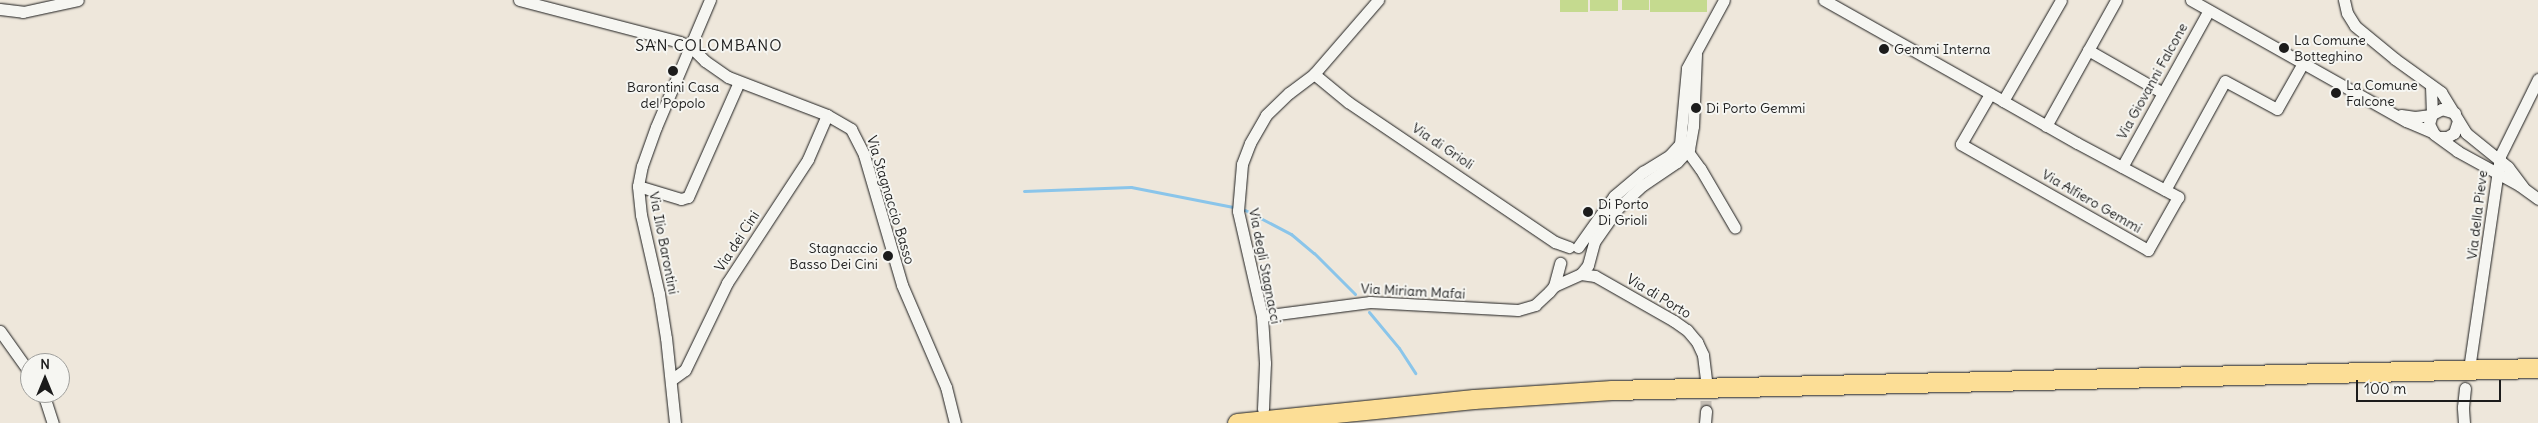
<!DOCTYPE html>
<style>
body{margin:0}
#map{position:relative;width:2538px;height:423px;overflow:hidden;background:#eee7db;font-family:Delius,sans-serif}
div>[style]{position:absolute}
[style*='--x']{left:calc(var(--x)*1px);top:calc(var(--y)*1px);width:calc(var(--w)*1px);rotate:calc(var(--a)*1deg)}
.green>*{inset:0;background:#c5da8f;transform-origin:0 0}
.stream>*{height:3px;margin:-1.5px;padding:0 1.5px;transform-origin:1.5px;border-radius:1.5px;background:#8ac5ea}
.minor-tunnel>*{height:11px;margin-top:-5.5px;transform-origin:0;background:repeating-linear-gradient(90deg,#c4beb5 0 11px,transparent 0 16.5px)}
.roads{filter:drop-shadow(0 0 1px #1c1c1c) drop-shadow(0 0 1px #1c1c1c)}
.minor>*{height:11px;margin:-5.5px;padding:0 5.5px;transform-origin:5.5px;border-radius:5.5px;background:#f6f6f2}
.trunk>*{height:19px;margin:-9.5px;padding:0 9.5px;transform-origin:9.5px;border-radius:9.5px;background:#fcde96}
.dots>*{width:14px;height:14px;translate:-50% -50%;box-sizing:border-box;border:2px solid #f6f6f2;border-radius:50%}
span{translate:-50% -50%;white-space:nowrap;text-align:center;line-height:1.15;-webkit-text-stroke:4px #f6f6f2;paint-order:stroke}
.poi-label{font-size:14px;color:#1c1c1c}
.left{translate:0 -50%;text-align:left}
.right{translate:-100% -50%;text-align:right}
.street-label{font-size:14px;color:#1c1c1c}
.quarter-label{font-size:16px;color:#1c1c1c;letter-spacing:1px}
.north{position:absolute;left:20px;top:353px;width:50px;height:50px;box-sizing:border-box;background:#f6f6f2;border:1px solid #9f9f9c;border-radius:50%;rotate:0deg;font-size:14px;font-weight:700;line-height:20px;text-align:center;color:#1c1c1c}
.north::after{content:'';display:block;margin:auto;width:18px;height:22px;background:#1c1c1c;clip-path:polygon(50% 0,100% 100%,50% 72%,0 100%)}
.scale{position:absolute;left:2356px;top:380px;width:145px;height:22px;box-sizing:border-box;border:2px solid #1c1c1c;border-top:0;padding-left:6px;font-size:15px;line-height:18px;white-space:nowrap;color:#1c1c1c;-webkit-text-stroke:4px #f6f6f2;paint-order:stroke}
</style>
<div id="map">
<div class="green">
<i style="left:1560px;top:0;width:28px;height:12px"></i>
<i style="left:1590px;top:0;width:28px;height:11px"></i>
<i style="left:1622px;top:0;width:27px;height:10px"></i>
<i style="left:1650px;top:0;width:57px;height:12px"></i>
</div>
<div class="stream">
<i style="--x:1024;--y:191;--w:107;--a:-2.1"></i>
<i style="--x:1131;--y:187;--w:104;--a:11.1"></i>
<i style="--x:1245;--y:210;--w:52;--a:27.6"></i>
<i style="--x:1291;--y:234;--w:30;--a:40"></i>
<i style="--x:1314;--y:253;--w:58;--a:45"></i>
<i style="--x:1369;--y:312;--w:47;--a:50.2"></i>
<i style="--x:1399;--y:348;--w:30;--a:57"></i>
</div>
<div class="minor-tunnel">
<i style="--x:1706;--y:411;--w:28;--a:-90"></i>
</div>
<div class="roads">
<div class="minor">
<i style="--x:519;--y:0;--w:166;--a:14.6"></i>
<i style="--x:680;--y:42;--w:12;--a:24"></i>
<i style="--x:691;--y:47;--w:20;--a:45"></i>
<i style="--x:705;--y:61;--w:28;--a:35"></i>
<i style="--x:728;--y:77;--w:106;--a:21"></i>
<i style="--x:827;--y:115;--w:28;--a:30"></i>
<i style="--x:851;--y:129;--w:29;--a:63"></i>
<i style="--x:864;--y:155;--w:135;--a:73.7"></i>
<i style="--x:902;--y:285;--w:111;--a:66.7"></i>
<i style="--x:946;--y:387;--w:37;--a:76"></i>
<i style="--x:1824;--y:0;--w:206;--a:29.4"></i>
<i style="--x:2003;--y:101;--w:85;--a:29.6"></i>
<i style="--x:2077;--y:143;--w:115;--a:28.1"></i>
<i style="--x:2178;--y:197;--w:61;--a:119.5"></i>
<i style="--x:2148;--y:250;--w:215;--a:-150.5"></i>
<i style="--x:1961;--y:144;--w:58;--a:-59.9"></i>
<i style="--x:2191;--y:0;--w:247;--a:29.4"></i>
<i style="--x:2406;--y:121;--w:28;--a:23"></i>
<i style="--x:2344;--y:0;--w:13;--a:77"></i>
<i style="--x:2347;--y:13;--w:15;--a:58"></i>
<i style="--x:2355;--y:26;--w:52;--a:39.5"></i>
<i style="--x:2395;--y:59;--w:57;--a:35.7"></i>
<i style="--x:2441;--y:92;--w:48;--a:58.6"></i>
<i style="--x:2466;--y:133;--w:54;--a:39"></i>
<i style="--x:2508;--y:167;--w:25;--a:53"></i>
<i style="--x:0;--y:9;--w:23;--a:7"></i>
<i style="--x:23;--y:12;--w:56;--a:-12.3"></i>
<i style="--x:2088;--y:50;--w:86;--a:29.8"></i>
<i style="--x:1314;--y:74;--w:44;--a:39.5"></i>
<i style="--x:1348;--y:102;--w:250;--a:34.1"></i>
<i style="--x:1555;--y:242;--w:15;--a:20"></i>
<i style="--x:2431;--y:86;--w:28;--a:88"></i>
<i style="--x:2003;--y:101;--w:116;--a:-60.1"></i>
<i style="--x:2455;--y:113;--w:14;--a:-163"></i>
<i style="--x:2442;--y:109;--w:11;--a:153"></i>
<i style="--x:2432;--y:114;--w:10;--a:107"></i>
<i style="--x:2429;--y:124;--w:11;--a:63"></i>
<i style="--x:2434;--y:134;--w:29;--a:36"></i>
<i style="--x:2457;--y:151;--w:71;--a:28.7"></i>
<i style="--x:2519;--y:185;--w:24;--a:36"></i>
<i style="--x:2401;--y:115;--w:14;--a:8"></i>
<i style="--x:2415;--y:117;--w:16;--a:-7"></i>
<i style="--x:2046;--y:126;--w:144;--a:-60.9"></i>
<i style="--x:2440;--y:137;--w:7;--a:0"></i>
<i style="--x:2447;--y:137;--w:8;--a:-30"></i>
<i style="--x:2454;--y:133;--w:13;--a:-72"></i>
<i style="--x:1683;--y:145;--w:29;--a:54"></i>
<i style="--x:1700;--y:168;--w:69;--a:59.7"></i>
<i style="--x:2122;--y:167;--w:179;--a:-61"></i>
<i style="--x:638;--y:186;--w:45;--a:16.8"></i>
<i style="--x:681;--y:199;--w:7;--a:-16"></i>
<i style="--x:688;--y:197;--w:126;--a:-66.1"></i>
<i style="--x:2165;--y:190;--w:124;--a:-61.2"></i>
<i style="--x:2225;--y:81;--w:59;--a:28.3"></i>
<i style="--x:2277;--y:109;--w:53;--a:-60.5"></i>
<i style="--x:1578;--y:247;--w:62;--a:-54.8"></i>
<i style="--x:1614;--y:196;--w:38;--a:-40"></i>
<i style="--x:1643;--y:172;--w:32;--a:-32"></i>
<i style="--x:1670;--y:155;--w:15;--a:-48"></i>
<i style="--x:1680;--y:144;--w:76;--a:-84.7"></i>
<i style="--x:1687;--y:68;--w:77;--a:-61.4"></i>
<i style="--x:1581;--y:274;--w:11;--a:-52"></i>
<i style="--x:1588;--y:265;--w:24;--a:-75"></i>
<i style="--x:1594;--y:242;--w:42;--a:-54.8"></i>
<i style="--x:1618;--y:208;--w:34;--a:-43"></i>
<i style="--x:1643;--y:185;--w:41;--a:-34.1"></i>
<i style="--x:1677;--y:162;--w:18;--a:-47"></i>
<i style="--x:1689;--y:149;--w:23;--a:-80"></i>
<i style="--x:1693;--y:126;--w:72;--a:-87.6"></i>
<i style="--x:1554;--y:286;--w:30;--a:-24"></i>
<i style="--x:1581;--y:274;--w:14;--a:8"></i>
<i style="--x:1595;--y:276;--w:91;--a:29.7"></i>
<i style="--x:1674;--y:321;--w:16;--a:35"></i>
<i style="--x:1687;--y:330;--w:16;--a:50"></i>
<i style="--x:1697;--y:342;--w:14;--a:65"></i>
<i style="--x:1703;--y:355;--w:24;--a:83"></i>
<i style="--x:1262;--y:316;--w:109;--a:-7.4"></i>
<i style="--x:1370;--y:302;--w:148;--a:3.1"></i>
<i style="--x:1518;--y:310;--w:18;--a:-16"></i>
<i style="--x:1535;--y:305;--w:19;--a:-43"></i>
<i style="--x:1549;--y:292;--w:8;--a:-50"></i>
<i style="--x:1554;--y:286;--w:24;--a:-75"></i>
<i style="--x:0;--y:331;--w:52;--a:54.5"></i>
<i style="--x:2470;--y:362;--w:208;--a:-81.7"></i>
<i style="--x:2500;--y:156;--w:86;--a:-63.7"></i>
<i style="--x:671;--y:380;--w:17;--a:-36"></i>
<i style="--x:685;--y:370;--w:97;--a:-64.2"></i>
<i style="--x:727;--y:283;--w:148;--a:-56.8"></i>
<i style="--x:808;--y:159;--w:48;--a:-66.6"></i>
<i style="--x:43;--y:393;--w:32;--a:72"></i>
<i style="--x:1263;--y:409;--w:46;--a:-87.5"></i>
<i style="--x:1265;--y:363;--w:47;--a:-93.7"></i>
<i style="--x:1262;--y:316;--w:108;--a:-102.9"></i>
<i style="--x:1238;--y:211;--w:47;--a:-85.1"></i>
<i style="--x:1242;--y:164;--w:22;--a:-69"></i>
<i style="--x:1250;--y:143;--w:32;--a:-60"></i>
<i style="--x:1266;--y:115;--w:32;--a:-44"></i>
<i style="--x:1289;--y:93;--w:31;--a:-37"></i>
<i style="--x:1314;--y:74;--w:98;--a:-49.1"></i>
<i style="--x:675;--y:423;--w:85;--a:-96"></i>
<i style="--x:666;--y:338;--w:45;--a:-99"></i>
<i style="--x:659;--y:294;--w:81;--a:-102.8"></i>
<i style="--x:641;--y:215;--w:29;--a:-96"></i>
<i style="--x:638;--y:186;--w:20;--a:-79"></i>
<i style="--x:642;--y:166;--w:41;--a:-70.3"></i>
<i style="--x:656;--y:127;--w:138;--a:-67"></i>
<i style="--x:1705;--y:423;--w:12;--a:-85"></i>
<i style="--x:2464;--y:423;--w:16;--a:-94"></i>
<i style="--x:2463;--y:407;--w:19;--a:-84"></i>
</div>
<div class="trunk">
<i style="--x:1237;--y:423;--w:238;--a:-5.8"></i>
<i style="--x:1474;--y:399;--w:138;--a:-3.7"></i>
<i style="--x:1612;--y:390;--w:926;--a:-1.36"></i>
</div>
</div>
<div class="dots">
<i style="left:2284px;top:48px;background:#1c1c1c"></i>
<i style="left:1884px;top:49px;background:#1c1c1c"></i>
<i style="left:673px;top:71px;background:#1c1c1c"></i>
<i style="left:2336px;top:93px;background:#1c1c1c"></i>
<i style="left:1696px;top:108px;background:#1c1c1c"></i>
<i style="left:1588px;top:212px;background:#1c1c1c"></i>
<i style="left:888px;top:256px;background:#1c1c1c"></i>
</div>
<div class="poi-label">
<span class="left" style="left:2294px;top:48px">La Comune<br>Botteghino</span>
<span class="left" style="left:1894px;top:49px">Gemmi Interna</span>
<span class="left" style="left:2346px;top:93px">La Comune<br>Falcone</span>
<span style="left:673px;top:95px">Barontini Casa<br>del Popolo</span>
<span class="left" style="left:1706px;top:108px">Di Porto Gemmi</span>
<span class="left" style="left:1598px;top:212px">Di Porto<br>Di Grioli</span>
<span class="right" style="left:878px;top:256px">Stagnaccio<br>Basso Dei Cini</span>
</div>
<div class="street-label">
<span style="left:2152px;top:81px;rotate:-61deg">Via Giovanni Falcone</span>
<span style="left:1443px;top:146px;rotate:34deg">Via di Grioli</span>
<span style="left:891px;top:200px;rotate:73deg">Via Stagnaccio Basso</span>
<span style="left:2092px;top:201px;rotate:30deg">Via Alfiero Gemmi</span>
<span style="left:2477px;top:215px;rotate:-83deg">Via della Pieve</span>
<span style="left:737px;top:241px;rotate:-57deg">Via dei Cini</span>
<span style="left:664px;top:243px;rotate:79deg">Via Ilio Barontini</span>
<span style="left:1265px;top:266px;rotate:79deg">Via degli Stagnacci</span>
<span style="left:1413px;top:291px;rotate:3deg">Via Miriam Mafai</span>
<span style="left:1659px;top:296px;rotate:31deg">Via di Porto</span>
</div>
<div class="quarter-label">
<span style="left:709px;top:45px">SAN COLOMBANO</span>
</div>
<div class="north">N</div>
<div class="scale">100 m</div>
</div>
